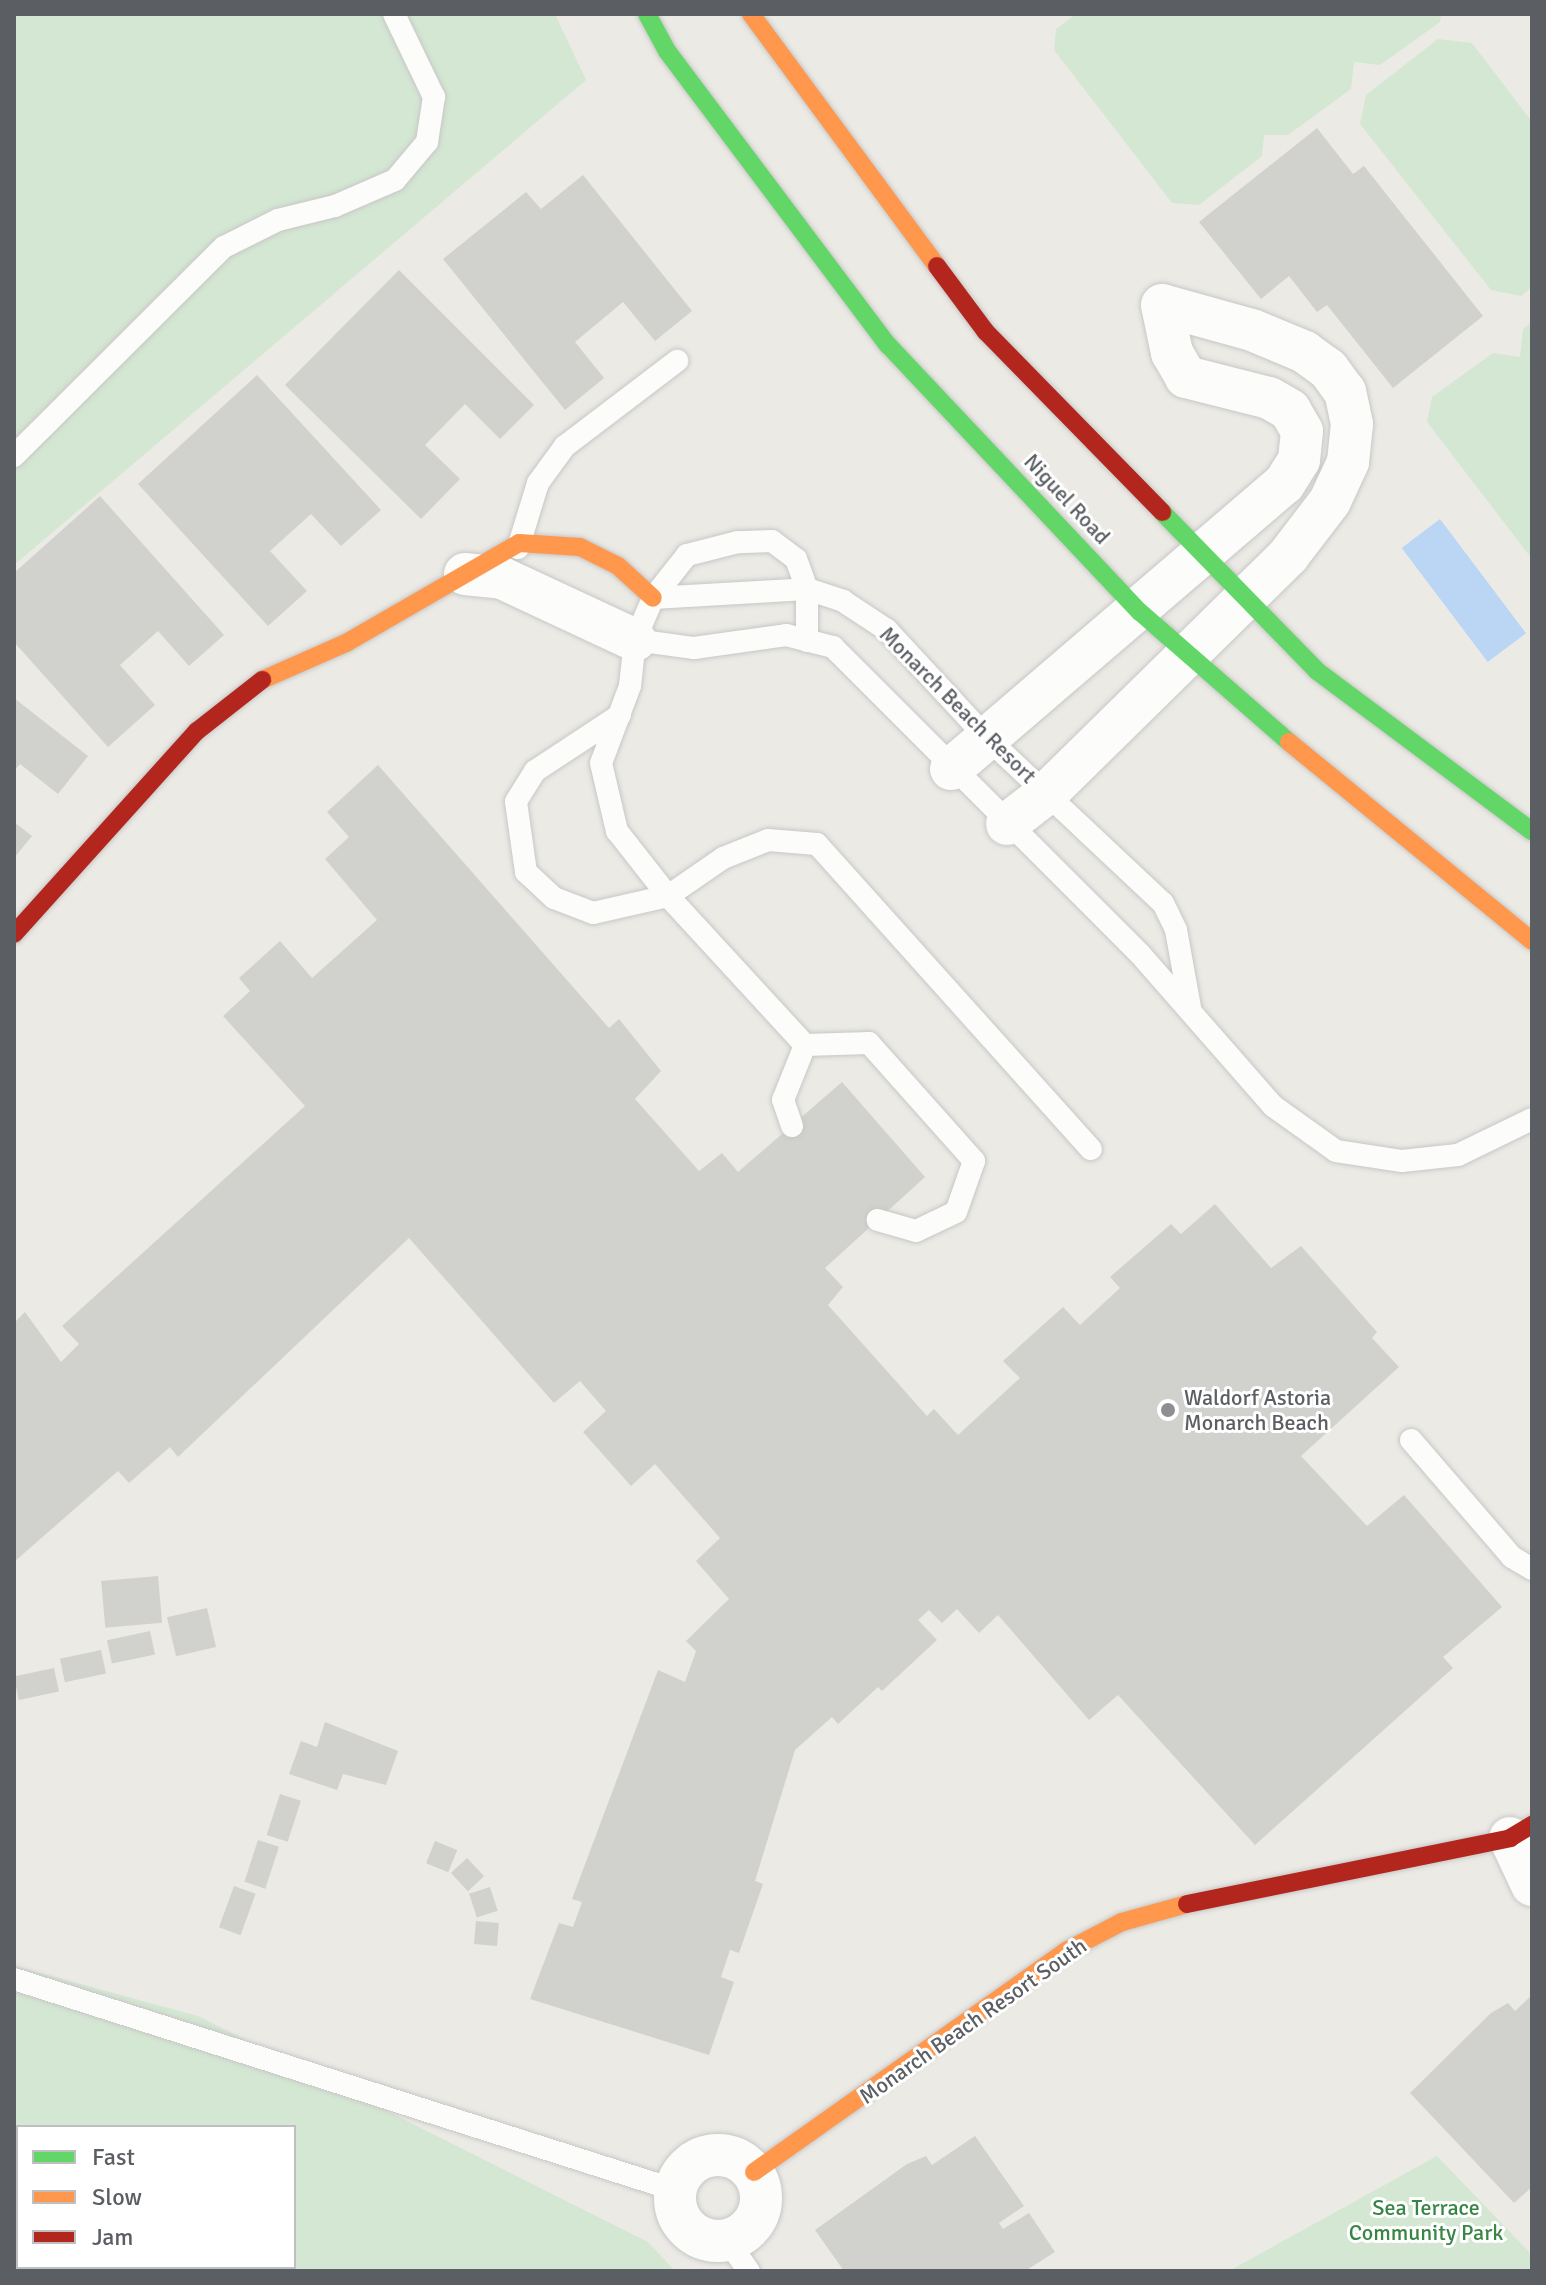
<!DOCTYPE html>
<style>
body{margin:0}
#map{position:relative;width:1546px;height:2285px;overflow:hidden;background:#ebeae5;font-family:Signika,sans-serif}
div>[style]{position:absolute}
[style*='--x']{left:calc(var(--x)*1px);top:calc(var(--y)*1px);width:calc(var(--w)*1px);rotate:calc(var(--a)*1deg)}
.green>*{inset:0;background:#d4e7d3}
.water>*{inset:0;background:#bbd6f4;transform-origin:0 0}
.building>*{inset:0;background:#d1d1ce;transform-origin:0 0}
.roads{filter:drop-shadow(0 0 2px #c7c7c6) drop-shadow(0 0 2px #c7c7c6)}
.lane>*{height:22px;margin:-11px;padding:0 11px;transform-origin:11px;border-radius:11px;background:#fcfcfb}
.street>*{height:42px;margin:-21px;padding:0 21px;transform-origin:21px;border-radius:21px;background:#fcfcfb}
.street>.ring{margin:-21px;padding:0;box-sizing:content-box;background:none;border:42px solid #fcfcfb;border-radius:50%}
.fast>*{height:18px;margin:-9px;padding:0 9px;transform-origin:9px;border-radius:9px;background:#63d668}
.slow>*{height:18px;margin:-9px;padding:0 9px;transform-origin:9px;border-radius:9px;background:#ff974d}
.jam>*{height:18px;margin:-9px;padding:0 9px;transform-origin:9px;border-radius:9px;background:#b3261e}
.dots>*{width:22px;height:22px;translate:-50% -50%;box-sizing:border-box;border:4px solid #fff;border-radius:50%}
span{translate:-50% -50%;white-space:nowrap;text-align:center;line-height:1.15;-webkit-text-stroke:6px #fff;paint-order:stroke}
.street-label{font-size:22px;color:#5b5e63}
.poi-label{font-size:22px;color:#5b5e63}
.left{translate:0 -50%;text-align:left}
.park-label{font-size:22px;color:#398545}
.frame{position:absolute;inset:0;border:16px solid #5b5e63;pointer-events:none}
.legend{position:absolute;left:16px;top:2125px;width:280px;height:144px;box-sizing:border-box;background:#fff;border:2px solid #bdbfc1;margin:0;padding:10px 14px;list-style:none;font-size:24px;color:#5b5e63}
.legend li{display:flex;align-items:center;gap:16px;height:40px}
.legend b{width:40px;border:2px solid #bdbfc1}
</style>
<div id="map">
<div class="green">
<i style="clip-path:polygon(14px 14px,555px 14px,586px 80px,14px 565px)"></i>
<i style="clip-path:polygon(1076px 14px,1441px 14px,1440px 22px,1380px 65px,1354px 62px,1351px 89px,1288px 135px,1264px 135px,1262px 156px,1199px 205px,1172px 203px,1054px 50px,1056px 29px)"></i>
<i style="clip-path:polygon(1438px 39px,1472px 43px,1532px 122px,1532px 287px,1521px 296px,1491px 290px,1360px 124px,1366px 95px)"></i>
<i style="clip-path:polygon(1532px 322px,1532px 559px,1427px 422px,1432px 397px,1493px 353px,1520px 357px,1523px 329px)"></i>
<i style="clip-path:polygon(evenodd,14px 1966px,198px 2016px,648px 2242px,675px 2271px,14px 2271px,14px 1966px,18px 2127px,294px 2127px,294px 2267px,18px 2267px,18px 2127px)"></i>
<i style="clip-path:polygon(1437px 2156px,1532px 2255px,1532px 2271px,1229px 2271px)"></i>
</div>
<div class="water">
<i style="left:1440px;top:519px;width:143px;height:48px;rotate:53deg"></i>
</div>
<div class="building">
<i style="clip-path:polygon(1317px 128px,1353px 174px,1364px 166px,1483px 316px,1393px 388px,1327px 305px,1317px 312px,1289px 276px,1261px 299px,1199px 222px)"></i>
<i style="clip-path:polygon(583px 175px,692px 311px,655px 341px,623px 302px,575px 342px,604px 378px,565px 410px,443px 259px,526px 192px,541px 209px)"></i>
<i style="clip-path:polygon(399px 270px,534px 405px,500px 439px,465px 404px,425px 445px,460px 479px,421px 519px,285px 385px)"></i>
<i style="clip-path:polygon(257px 375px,381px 510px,341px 546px,311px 514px,270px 551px,307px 591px,268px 626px,138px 484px)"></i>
<i style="clip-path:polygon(100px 496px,224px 635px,189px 666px,158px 631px,120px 665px,155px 705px,108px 747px,14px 642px,14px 573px)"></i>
<i style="clip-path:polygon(14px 698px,88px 756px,58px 794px,20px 764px,14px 771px)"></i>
<i style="clip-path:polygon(378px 765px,609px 1028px,619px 1019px,661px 1071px,635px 1099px,699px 1171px,722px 1153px,738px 1172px,842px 1082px,925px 1177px,825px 1268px,843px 1287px,828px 1305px,927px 1416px,934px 1409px,958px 1435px,1020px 1378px,1003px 1361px,1063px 1307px,1080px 1325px,1120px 1288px,1110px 1277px,1171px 1224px,1181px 1234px,1215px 1204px,1271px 1268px,1301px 1246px,1377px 1332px,1372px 1338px,1399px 1367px,1301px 1456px,1367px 1526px,1404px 1495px,1502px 1607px,1443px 1657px,1453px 1668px,1255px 1845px,1118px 1695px,1089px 1720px,998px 1615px,979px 1633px,957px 1609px,942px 1623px,929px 1610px,918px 1620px,937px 1640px,882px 1691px,878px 1687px,838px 1724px,832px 1717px,795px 1750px,755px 1881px,763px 1884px,739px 1953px,730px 1950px,721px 1977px,734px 1982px,709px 2055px,530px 1999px,559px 1923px,573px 1927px,582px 1902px,572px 1899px,658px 1670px,685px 1682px,696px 1651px,686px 1641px,729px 1599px,696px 1561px,720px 1538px,655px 1464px,631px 1486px,583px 1432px,606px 1411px,580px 1381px,554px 1403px,409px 1238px,178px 1457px,170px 1447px,129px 1483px,118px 1471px,14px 1562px,14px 1323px,25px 1312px,61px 1362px,79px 1344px,62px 1326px,305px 1106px,223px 1016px,250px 991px,239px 978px,280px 941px,312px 978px,377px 920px,325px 859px,349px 837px,327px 812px)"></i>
<i style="clip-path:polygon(14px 822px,32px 836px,14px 858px)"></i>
<i style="left:158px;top:1576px;width:47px;height:57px;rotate:85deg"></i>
<i style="left:207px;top:1608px;width:40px;height:41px;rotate:77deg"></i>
<i style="left:150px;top:1631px;width:24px;height:44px;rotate:78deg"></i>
<i style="left:101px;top:1650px;width:24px;height:42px;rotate:78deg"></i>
<i style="left:54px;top:1668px;width:24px;height:41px;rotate:78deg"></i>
<i style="clip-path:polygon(325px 1722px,398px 1751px,386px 1785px,343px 1774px,337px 1790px,289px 1774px,301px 1741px,317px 1747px)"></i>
<i style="left:280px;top:1794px;width:22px;height:43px;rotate:18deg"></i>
<i style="left:258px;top:1840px;width:22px;height:44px;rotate:18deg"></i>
<i style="left:435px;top:1841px;width:24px;height:24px;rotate:22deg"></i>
<i style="left:467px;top:1858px;width:25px;height:22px;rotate:47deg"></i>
<i style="left:234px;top:1886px;width:23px;height:44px;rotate:20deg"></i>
<i style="left:490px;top:1887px;width:25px;height:22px;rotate:72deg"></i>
<i style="left:476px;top:1921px;width:23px;height:23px;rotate:5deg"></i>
<i style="clip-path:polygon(1532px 1995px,1532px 2187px,1514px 2203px,1410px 2093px,1491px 2013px,1508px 2003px,1515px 2011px)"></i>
<i style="clip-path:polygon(975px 2136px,1024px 2206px,999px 2223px,1003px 2229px,1029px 2213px,1055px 2252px,1025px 2271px,844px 2271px,815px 2230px,907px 2164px,926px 2156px,932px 2165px)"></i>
</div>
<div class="roads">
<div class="lane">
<i style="--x:14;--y:456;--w:296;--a:-44.9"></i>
<i style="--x:224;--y:247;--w:60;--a:-26.6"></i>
<i style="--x:278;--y:220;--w:59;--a:-13.8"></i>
<i style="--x:335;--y:206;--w:65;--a:-23.4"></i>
<i style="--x:395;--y:180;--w:50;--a:-49.9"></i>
<i style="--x:427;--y:142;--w:46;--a:-81.2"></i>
<i style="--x:434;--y:97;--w:92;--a:-115.7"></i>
<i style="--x:518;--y:548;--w:68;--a:-72.9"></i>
<i style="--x:538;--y:483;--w:46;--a:-53.9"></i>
<i style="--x:565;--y:446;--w:141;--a:-37.2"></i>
<i style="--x:653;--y:598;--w:154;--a:-3.3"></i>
<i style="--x:807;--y:589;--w:38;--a:18"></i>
<i style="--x:843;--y:601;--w:53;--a:33.4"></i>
<i style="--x:887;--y:630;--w:147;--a:47.2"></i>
<i style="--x:987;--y:738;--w:241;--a:43.2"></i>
<i style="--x:1163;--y:903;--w:30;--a:64"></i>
<i style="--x:1176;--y:930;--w:78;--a:79.7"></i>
<i style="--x:635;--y:640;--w:60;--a:7.7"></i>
<i style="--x:694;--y:648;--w:93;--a:-8"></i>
<i style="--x:786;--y:635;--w:49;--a:14.3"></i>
<i style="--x:833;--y:647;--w:434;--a:45"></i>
<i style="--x:1140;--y:954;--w:202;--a:48.8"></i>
<i style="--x:1273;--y:1106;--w:77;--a:35.5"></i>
<i style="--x:1336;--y:1151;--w:67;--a:8.6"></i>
<i style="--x:1402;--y:1161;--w:56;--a:-6.1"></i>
<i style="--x:1458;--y:1155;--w:82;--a:-25.9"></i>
<i style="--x:807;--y:641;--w:52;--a:-90"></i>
<i style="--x:807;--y:589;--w:32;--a:-110"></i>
<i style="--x:796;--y:559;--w:30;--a:-143"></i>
<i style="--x:772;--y:541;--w:34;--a:178"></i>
<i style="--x:738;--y:542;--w:53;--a:165.7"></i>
<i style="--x:687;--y:555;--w:55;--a:128.3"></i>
<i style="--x:653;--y:598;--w:46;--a:113.2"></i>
<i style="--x:635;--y:640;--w:46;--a:96.2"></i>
<i style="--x:630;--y:686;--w:82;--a:110.6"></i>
<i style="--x:601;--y:763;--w:70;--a:76.8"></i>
<i style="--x:617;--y:831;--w:83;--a:51.9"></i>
<i style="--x:668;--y:896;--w:202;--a:47.4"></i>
<i style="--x:805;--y:1045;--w:64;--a:-1.8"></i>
<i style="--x:869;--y:1043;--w:158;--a:48.3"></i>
<i style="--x:974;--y:1161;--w:54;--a:109.4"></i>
<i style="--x:956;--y:1212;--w:44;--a:154.6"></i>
<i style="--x:916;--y:1231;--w:40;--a:-164"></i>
<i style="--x:620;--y:715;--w:102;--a:146.6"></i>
<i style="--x:535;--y:771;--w:36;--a:122"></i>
<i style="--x:516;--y:802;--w:71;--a:81.9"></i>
<i style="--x:526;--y:872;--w:38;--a:43"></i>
<i style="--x:554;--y:898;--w:42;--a:21"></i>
<i style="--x:593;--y:913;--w:77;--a:-12.8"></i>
<i style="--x:668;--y:896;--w:67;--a:-34.6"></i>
<i style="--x:723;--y:858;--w:48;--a:-21.8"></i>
<i style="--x:768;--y:840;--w:49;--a:4.7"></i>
<i style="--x:817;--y:844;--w:410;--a:48.1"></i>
<i style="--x:792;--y:1126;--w:28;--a:-109"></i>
<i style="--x:783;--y:1100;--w:59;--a:-68.2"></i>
<i style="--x:1411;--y:1440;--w:155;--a:49.2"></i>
<i style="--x:1512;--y:1557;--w:23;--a:31"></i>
<i style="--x:14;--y:1979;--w:694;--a:17.7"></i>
<i style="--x:727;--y:2240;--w:38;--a:55"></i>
</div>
<div class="street">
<i style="--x:465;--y:574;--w:37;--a:6"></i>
<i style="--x:502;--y:578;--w:147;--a:25"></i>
<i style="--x:951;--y:769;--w:438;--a:-40.6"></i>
<i style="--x:1284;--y:484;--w:28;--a:-58"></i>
<i style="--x:1299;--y:460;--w:29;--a:-84"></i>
<i style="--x:1302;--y:431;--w:24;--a:-120"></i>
<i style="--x:1290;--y:410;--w:24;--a:-150"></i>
<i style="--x:1269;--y:398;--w:86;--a:-165.8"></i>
<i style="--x:1186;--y:377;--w:28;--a:-120"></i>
<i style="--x:1172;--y:353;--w:49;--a:-101.8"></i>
<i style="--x:1007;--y:824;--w:51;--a:-37.8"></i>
<i style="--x:1047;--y:793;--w:338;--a:-44.5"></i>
<i style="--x:1288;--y:556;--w:69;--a:-52.6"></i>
<i style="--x:1330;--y:501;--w:43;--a:-65.2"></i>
<i style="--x:1348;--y:462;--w:38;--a:-84"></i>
<i style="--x:1352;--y:424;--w:33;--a:-102"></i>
<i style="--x:1345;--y:392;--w:29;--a:-126"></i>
<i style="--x:1328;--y:369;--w:29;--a:-144"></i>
<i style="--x:1305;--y:352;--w:57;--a:-157.5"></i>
<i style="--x:1252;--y:330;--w:93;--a:-164.5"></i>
<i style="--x:1510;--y:1838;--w:52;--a:64.9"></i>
<i class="ring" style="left:675px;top:2155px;width:44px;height:44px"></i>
</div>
<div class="fast">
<i style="--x:647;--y:14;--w:42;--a:61.6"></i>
<i style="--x:667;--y:51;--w:368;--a:53.1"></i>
<i style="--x:888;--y:345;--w:367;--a:46.7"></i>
<i style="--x:1140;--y:612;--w:198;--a:41.1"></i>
<i style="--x:1162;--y:512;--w:222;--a:45.7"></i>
<i style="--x:1317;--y:671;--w:268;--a:36.7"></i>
</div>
<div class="slow">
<i style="--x:751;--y:14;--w:313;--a:53.6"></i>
<i style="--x:262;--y:680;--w:92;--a:-23.8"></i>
<i style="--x:346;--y:643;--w:200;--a:-30"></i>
<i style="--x:519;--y:543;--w:61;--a:3.8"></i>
<i style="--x:580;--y:547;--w:42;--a:26.6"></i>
<i style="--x:618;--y:566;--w:47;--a:42.4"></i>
<i style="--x:1289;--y:742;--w:314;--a:39.3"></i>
<i style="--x:754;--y:2172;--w:382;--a:-35.3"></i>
<i style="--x:1066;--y:1951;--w:63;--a:-27.4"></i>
<i style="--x:1122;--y:1922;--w:67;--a:-15.5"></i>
</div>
<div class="jam">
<i style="--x:937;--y:266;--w:82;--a:53.4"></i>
<i style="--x:986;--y:332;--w:252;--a:45.6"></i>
<i style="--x:14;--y:934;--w:273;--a:-48"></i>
<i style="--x:197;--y:731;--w:83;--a:-38.1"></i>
<i style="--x:1187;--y:1904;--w:330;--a:-11.5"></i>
<i style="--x:1510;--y:1838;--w:26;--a:-31"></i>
</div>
</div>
<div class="dots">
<i style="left:1168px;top:1410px;background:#8d8f90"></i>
</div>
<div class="street-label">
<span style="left:1067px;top:499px;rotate:47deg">Niguel Road</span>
<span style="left:958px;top:705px;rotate:45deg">Monarch Beach Resort</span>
<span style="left:973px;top:2021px;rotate:-35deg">Monarch Beach Resort South</span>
</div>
<div class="poi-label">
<span class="left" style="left:1184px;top:1410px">Waldorf Astoria<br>Monarch Beach</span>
</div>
<div class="park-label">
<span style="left:1426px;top:2220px">Sea Terrace<br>Community Park</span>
</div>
<div class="frame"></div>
<ul class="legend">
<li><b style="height:10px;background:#63d668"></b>Fast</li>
<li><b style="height:10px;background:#ff974d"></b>Slow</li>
<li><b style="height:10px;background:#b3261e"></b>Jam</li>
</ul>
</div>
